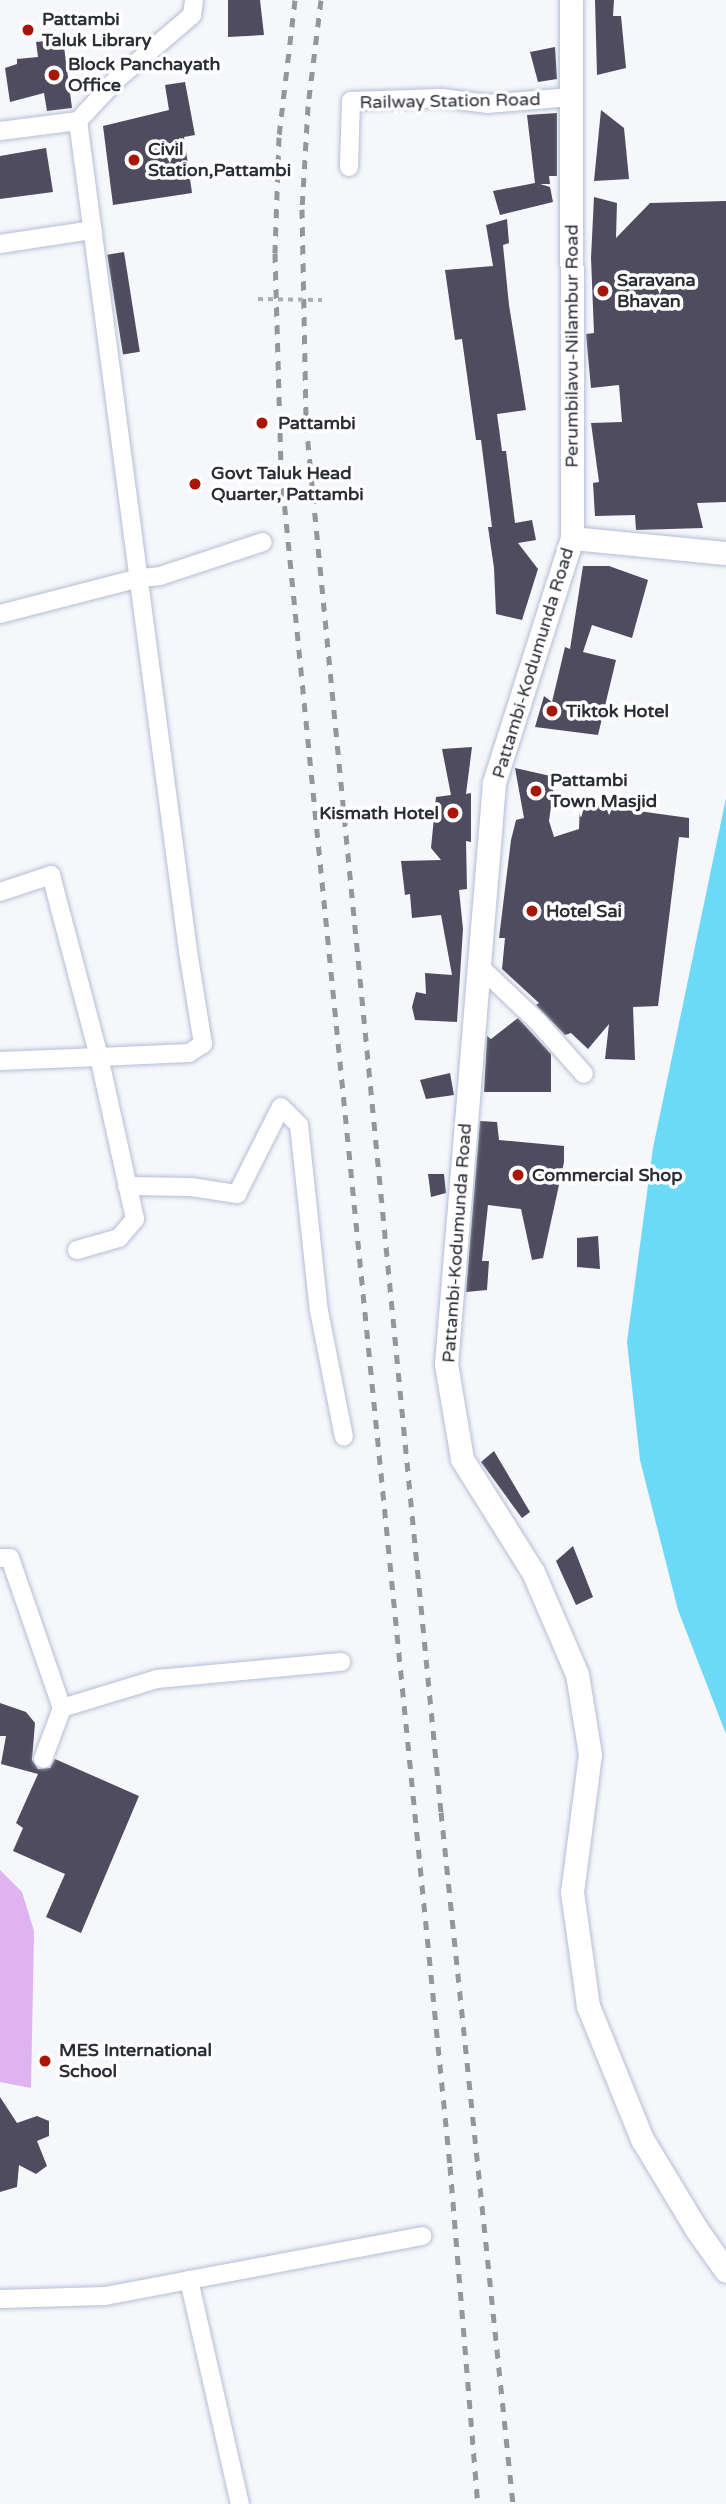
<!DOCTYPE html>
<style>
body{margin:0}
#map{position:relative;width:726px;height:2504px;overflow:hidden;background:#f5f7fb;font-family:"Varela Round",sans-serif}
div>[style]{position:absolute}
[style*='--x']{left:calc(var(--x)*1px);top:calc(var(--y)*1px);width:calc(var(--w)*1px);rotate:calc(var(--a)*1deg)}
.green>*{inset:0;background:#dfb2f0}
.water>*{inset:0;background:#6cd9f6}
.building>*{inset:0;background:#4e4c5e;transform-origin:0 0}
.roads{filter:drop-shadow(0 0 2px #b5bdd2) drop-shadow(0 0 2px #b5bdd2)}
.minor>*{height:18px;margin:-9px;padding:0 9px;transform-origin:9px;border-radius:9px;background:#fff}
.major>*{height:23px;margin:-11.5px;padding:0 11.5px;transform-origin:11.5px;border-radius:11.5px;background:#fff}
.rail>*{height:5px;margin-top:-2.5px;transform-origin:0;background:repeating-linear-gradient(90deg,#94969c 0 9px,transparent 0 18px)}
.path-bridge>*{height:3.5px;margin-top:-1.75px;transform-origin:0;background:repeating-linear-gradient(90deg,#acaeb4 0 5px,transparent 0 10px)}
.dots>*{width:19px;height:19px;translate:-50% -50%;box-sizing:border-box;border:4px solid #fff;border-radius:50%}
span{translate:-50% -50%;white-space:nowrap;text-align:center;line-height:1.15;-webkit-text-stroke:7px #fff;paint-order:stroke}
.poi-label{font-size:18px;color:#2a2d35;font-weight:700}
.left{translate:0 -50%;text-align:left}
.right{translate:-100% -50%;text-align:right}
.street-label{font-size:18px;color:#2a2d35}
</style>
<div id="map">
<div class="green">
<i style="clip-path:polygon(0 1870px,22px 1892px,34px 1931px,31px 2088px,0 2082px)"></i>
</div>
<div class="water">
<i style="clip-path:polygon(726px 798px,726px 1734px,678px 1610px,640px 1460px,627px 1342px,653px 1148px)"></i>
</div>
<div class="building">
<i style="clip-path:polygon(228px 0,260px 0,264px 35px,228px 37px)"></i>
<i style="clip-path:polygon(595px 0,614px 0,613px 16px,621px 16px,626px 68px,597px 75px)"></i>
<i style="clip-path:polygon(63px 39px,72px 108px,47px 111px,44px 93px,10px 102px,5px 68px,17px 64px,17px 59px,38px 57px,36px 42px)"></i>
<i style="clip-path:polygon(555px 47px,557px 79px,538px 82px,530px 52px)"></i>
<i style="clip-path:polygon(185px 82px,195px 135px,184px 137px,192px 193px,113px 205px,103px 126px,169px 110px,165px 85px)"></i>
<i style="clip-path:polygon(601px 110px,624px 128px,629px 179px,594px 181px)"></i>
<i style="clip-path:polygon(557px 113px,557px 176px,549px 176px,550px 184px,540px 184px,550px 187px,553px 202px,500px 215px,493px 191px,535px 183px,527px 115px)"></i>
<i style="clip-path:polygon(46px 148px,53px 192px,0 199px,0 156px)"></i>
<i style="clip-path:polygon(594px 197px,617px 203px,616px 238px,650px 203px,726px 201px,726px 502px,697px 503px,703px 528px,636px 530px,635px 515px,595px 516px,593px 483px,599px 482px,591px 423px,622px 422px,619px 385px,591px 388px,586px 334px,594px 333px,591px 258px)"></i>
<i style="clip-path:polygon(507px 219px,509px 243px,503px 245px,509px 305px,526px 410px,497px 414px,502px 451px,506px 451px,515px 523px,532px 520px,536px 540px,518px 543px,538px 569px,522px 620px,496px 614px,494px 568px,488px 527px,492px 527px,481px 440px,476px 440px,462px 339px,455px 340px,445px 270px,493px 266px,486px 225px)"></i>
<i style="left:124px;top:252px;width:101px;height:17px;rotate:81deg"></i>
<i style="clip-path:polygon(583px 566px,609px 566px,648px 580px,632px 638px,592px 625px,583px 652px,616px 660px,598px 735px,535px 727px,544px 696px,552px 702px,565px 647px,570px 649px)"></i>
<i style="clip-path:polygon(472px 747px,466px 794px,471px 793px,471px 842px,466px 841px,467px 889px,459px 890px,463px 929px,457px 1022px,415px 1020px,412px 1007px,416px 992px,426px 994px,425px 973px,452px 975px,441px 915px,412px 918px,410px 894px,405px 895px,401px 861px,441px 860px,431px 848px,436px 797px,451px 795px,442px 749px)"></i>
<i style="clip-path:polygon(515px 768px,555px 777px,549px 821px,554px 837px,579px 829px,580px 803px,689px 818px,689px 838px,679px 837px,658px 1006px,633px 1007px,635px 1060px,605px 1059px,609px 1024px,588px 1049px,571px 1033px,565px 1035px,536px 1005px,539px 1003px,502px 969px,505px 938px,499px 938px,511px 840px,516px 820px,524px 818px)"></i>
<i style="clip-path:polygon(518px 1018px,551px 1054px,551px 1092px,484px 1092px,487px 1036px,491px 1039px)"></i>
<i style="clip-path:polygon(450px 1073px,454px 1095px,426px 1099px,420px 1080px)"></i>
<i style="clip-path:polygon(480px 1121px,497px 1122px,499px 1140px,564px 1146px,564px 1162px,543px 1258px,532px 1260px,521px 1209px,488px 1205px,482px 1261px,489px 1261px,487px 1290px,466px 1292px)"></i>
<i style="clip-path:polygon(428px 1174px,444px 1174px,446px 1193px,431px 1197px)"></i>
<i style="clip-path:polygon(598px 1236px,600px 1269px,577px 1267px,577px 1238px)"></i>
<i style="clip-path:polygon(494px 1451px,530px 1512px,522px 1518px,481px 1462px)"></i>
<i style="clip-path:polygon(573px 1546px,593px 1597px,576px 1605px,556px 1561px)"></i>
<i style="clip-path:polygon(0 1703px,26px 1712px,35px 1723px,32px 1760px,38px 1769px,50px 1768px,55px 1759px,139px 1796px,81px 1933px,46px 1917px,65px 1874px,13px 1851px,23px 1828px,16px 1823px,38px 1774px,1px 1764px,6px 1736px,0 1736px)"></i>
<i style="clip-path:polygon(0 2097px,17px 2123px,37px 2116px,49px 2121px,49px 2136px,37px 2141px,47px 2166px,36px 2174px,19px 2165px,17px 2187px,0 2192px)"></i>
</div>
<div class="roads">
<div class="minor">
<i style="--x:0;--y:131;--w:79;--a:-7.3"></i>
<i style="--x:349;--y:167;--w:66;--a:-88.3"></i>
<i style="--x:351;--y:101;--w:91;--a:-1.9"></i>
<i style="--x:442;--y:98;--w:45;--a:7.6"></i>
<i style="--x:487;--y:104;--w:84;--a:-4.8"></i>
<i style="--x:0;--y:244;--w:94;--a:-8.6"></i>
<i style="--x:0;--y:614;--w:144;--a:-14.5"></i>
<i style="--x:139;--y:578;--w:21;--a:-5"></i>
<i style="--x:160;--y:576;--w:108;--a:-18.3"></i>
<i style="--x:0;--y:892;--w:54;--a:-18.4"></i>
<i style="--x:51;--y:875;--w:188;--a:75.2"></i>
<i style="--x:99;--y:1057;--w:99;--a:177.7"></i>
<i style="--x:479;--y:966;--w:81;--a:43.5"></i>
<i style="--x:538;--y:1022;--w:69;--a:48.5"></i>
<i style="--x:127;--y:1186;--w:64;--a:0.9"></i>
<i style="--x:191;--y:1187;--w:47;--a:8.7"></i>
<i style="--x:237;--y:1194;--w:97;--a:-63.2"></i>
<i style="--x:281;--y:1107;--w:25;--a:45"></i>
<i style="--x:299;--y:1125;--w:187;--a:83.9"></i>
<i style="--x:319;--y:1311;--w:128;--a:78.8"></i>
<i style="--x:77;--y:1250;--w:44;--a:-15.9"></i>
<i style="--x:119;--y:1238;--w:25;--a:-50"></i>
<i style="--x:135;--y:1219;--w:166;--a:-102.5"></i>
<i style="--x:99;--y:1057;--w:90;--a:-2.5"></i>
<i style="--x:189;--y:1053;--w:17;--a:-33"></i>
<i style="--x:203;--y:1044;--w:94;--a:-99.2"></i>
<i style="--x:188;--y:951;--w:837;--a:-97.55"></i>
<i style="--x:78;--y:121;--w:56;--a:-47.2"></i>
<i style="--x:116;--y:80;--w:100;--a:-40.5"></i>
<i style="--x:192;--y:15;--w:15;--a:-82"></i>
<i style="--x:0;--y:1558;--w:10;--a:0"></i>
<i style="--x:10;--y:1558;--w:159;--a:70.9"></i>
<i style="--x:62;--y:1708;--w:54;--a:110.4"></i>
<i style="--x:62;--y:1708;--w:99;--a:-17"></i>
<i style="--x:157;--y:1679;--w:185;--a:-5.3"></i>
<i style="--x:189;--y:2280;--w:230;--a:77.2"></i>
<i style="--x:0;--y:2299;--w:105;--a:-1.6"></i>
<i style="--x:105;--y:2296;--w:323;--a:-10.7"></i>
</div>
<div class="major">
<i style="--x:571;--y:0;--w:538;--a:89.89"></i>
<i style="--x:572;--y:538;--w:257;--a:107.7"></i>
<i style="--x:494;--y:783;--w:583;--a:94.72"></i>
<i style="--x:446;--y:1364;--w:96;--a:80.4"></i>
<i style="--x:462;--y:1459;--w:133;--a:57.9"></i>
<i style="--x:533;--y:1572;--w:111;--a:66.7"></i>
<i style="--x:577;--y:1674;--w:81;--a:80.8"></i>
<i style="--x:590;--y:1754;--w:139;--a:97.4"></i>
<i style="--x:572;--y:1892;--w:115;--a:82"></i>
<i style="--x:588;--y:2006;--w:144;--a:67.9"></i>
<i style="--x:642;--y:2139;--w:106;--a:58.9"></i>
<i style="--x:697;--y:2230;--w:50;--a:54.7"></i>
<i style="--x:572;--y:538;--w:155;--a:5.6"></i>
</div>
</div>
<div class="rail">
<i style="--x:295;--y:0;--w:138;--a:96.7"></i>
<i style="--x:279;--y:137;--w:116;--a:92"></i>
<i style="--x:275;--y:253;--w:217;--a:88.4"></i>
<i style="--x:281;--y:470;--w:1704;--a:84.31"></i>
<i style="--x:450;--y:2166;--w:339;--a:85.3"></i>
<i style="--x:321;--y:0;--w:107;--a:97"></i>
<i style="--x:308;--y:106;--w:103;--a:93.3"></i>
<i style="--x:302;--y:209;--w:214;--a:88.9"></i>
<i style="--x:306;--y:423;--w:1396;--a:84.45"></i>
<i style="--x:441;--y:1812;--w:696;--a:84.06"></i>
</div>
<div class="path-bridge">
<i style="--x:258;--y:299;--w:64;--a:0.9"></i>
</div>
<div class="dots">
<i style="left:28px;top:30px;background:#a81607"></i>
<i style="left:54px;top:75px;background:#a81607"></i>
<i style="left:134px;top:160px;background:#a81607"></i>
<i style="left:603px;top:291px;background:#a81607"></i>
<i style="left:262px;top:423px;background:#a81607"></i>
<i style="left:195px;top:484px;background:#a81607"></i>
<i style="left:552px;top:711px;background:#a81607"></i>
<i style="left:536px;top:791px;background:#a81607"></i>
<i style="left:453px;top:813px;background:#a81607"></i>
<i style="left:532px;top:911px;background:#a81607"></i>
<i style="left:518px;top:1175px;background:#a81607"></i>
<i style="left:45px;top:2061px;background:#a81607"></i>
</div>
<div class="poi-label">
<span class="left" style="left:42px;top:30px">Pattambi<br>Taluk Library</span>
<span class="left" style="left:68px;top:75px">Block Panchayath<br>Office</span>
<span class="left" style="left:148px;top:160px">Civil<br>Station,Pattambi</span>
<span class="left" style="left:617px;top:291px">Saravana<br>Bhavan</span>
<span class="left" style="left:278px;top:423px">Pattambi</span>
<span class="left" style="left:211px;top:484px">Govt Taluk Head<br>Quarter, Pattambi</span>
<span class="left" style="left:566px;top:711px">Tiktok Hotel</span>
<span class="left" style="left:550px;top:791px">Pattambi<br>Town Masjid</span>
<span class="right" style="left:439px;top:813px">Kismath Hotel</span>
<span class="left" style="left:546px;top:911px">Hotel Sai</span>
<span class="left" style="left:532px;top:1175px">Commercial Shop</span>
<span class="left" style="left:59px;top:2061px">MES International<br>School</span>
</div>
<div class="street-label">
<span style="left:450px;top:101px;rotate:-1deg">Railway Station Road</span>
<span style="left:572px;top:346px;rotate:-90deg">Perumbilavu-Nilambur Road</span>
<span style="left:533px;top:663px;rotate:-73deg">Pattambi-Kodumunda Road</span>
<span style="left:457px;top:1243px;rotate:-86deg">Pattambi-Kodumunda Road</span>
</div>
</div>
